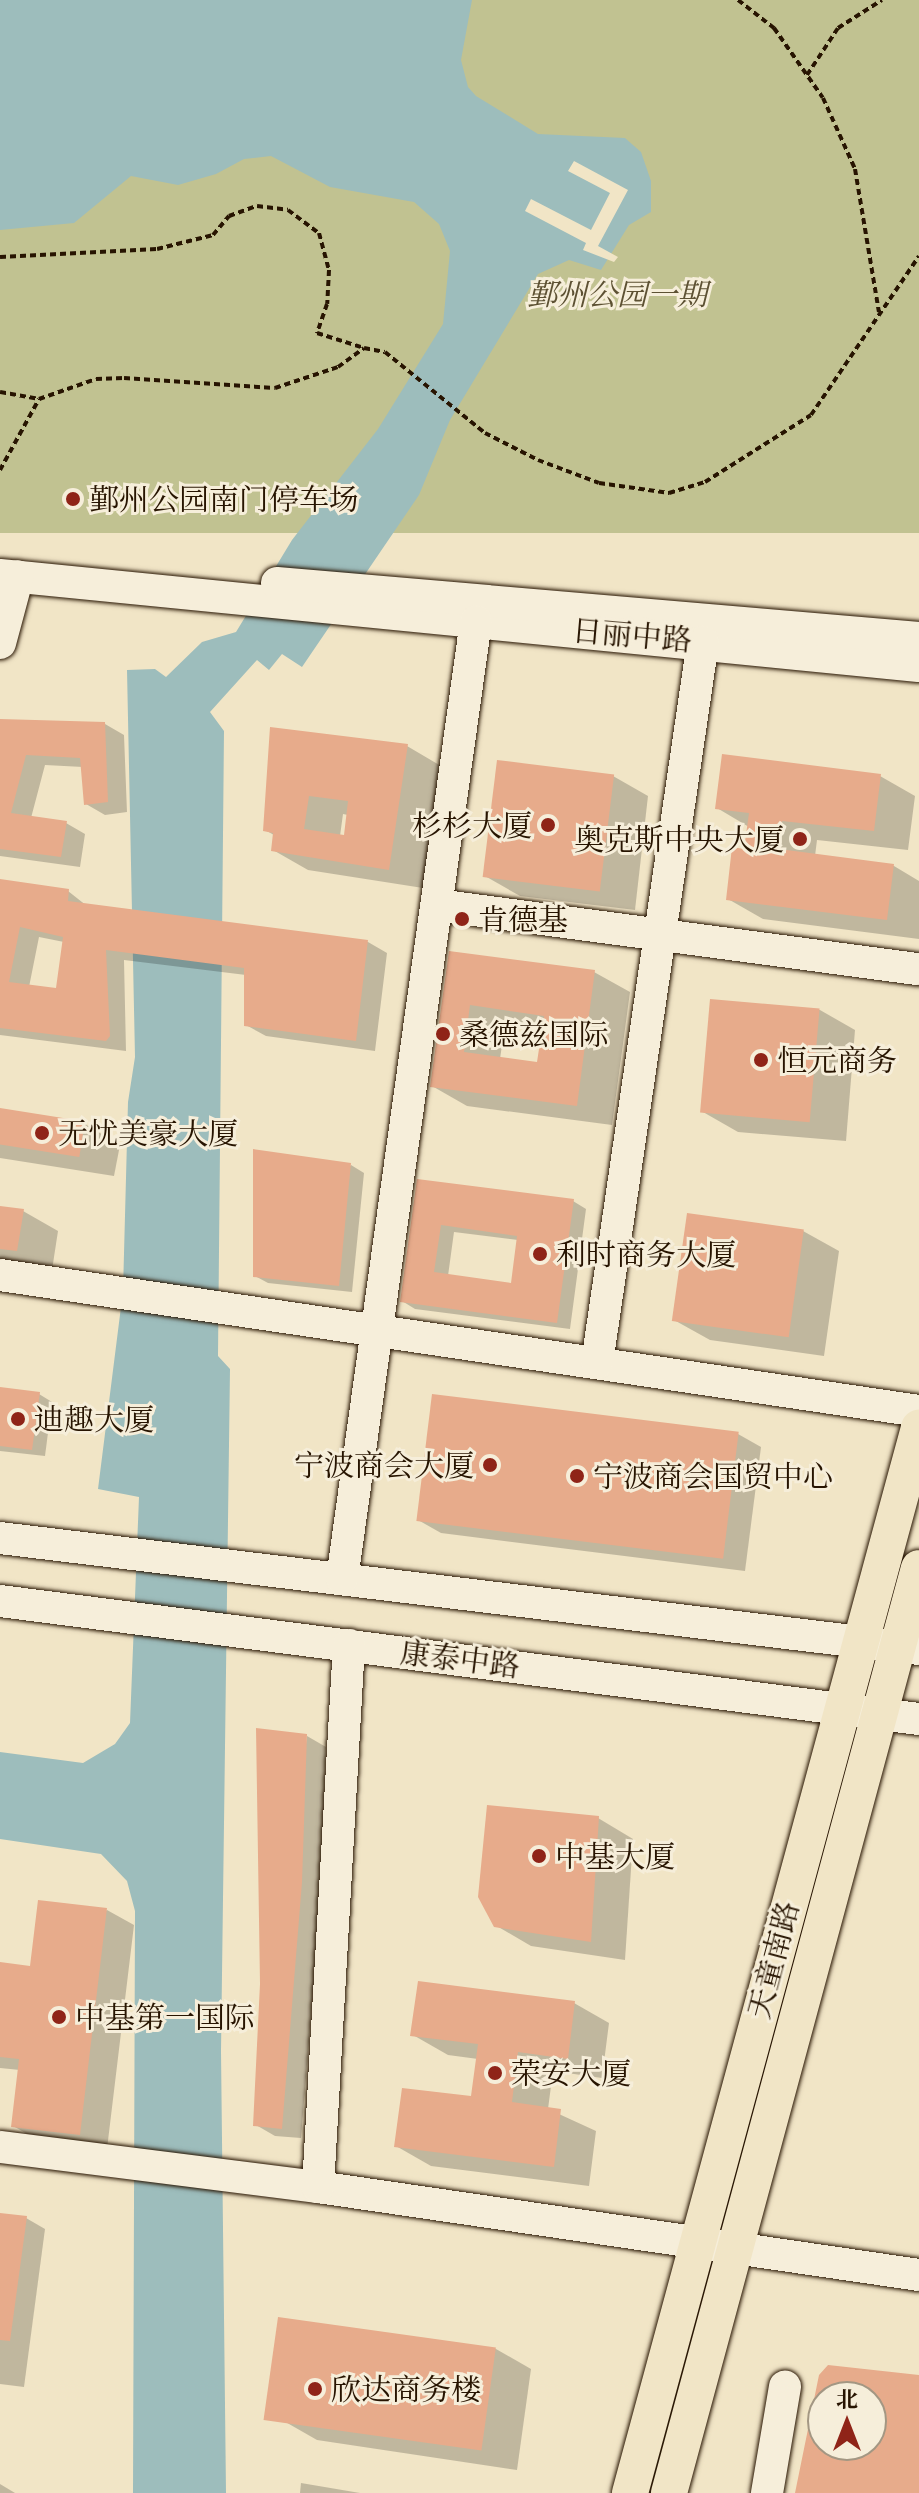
<!DOCTYPE html>
<meta charset="utf-8">
<style>
body{margin:0}
#map{position:relative;width:919px;height:2493px;overflow:hidden;background:#f1e5c6;font-family:"Gentium Book Plus","Noto Serif SC",serif}
div>[style]{position:absolute}
[style*='--x']{left:calc(var(--x)*1px);top:calc(var(--y)*1px);width:calc(var(--w)*1px);rotate:calc(var(--a)*1deg)}
.green>*{inset:0;background:#c1c291;transform-origin:0 0}
.water>*{inset:0;background:#9dbdbc}
.pier>*{inset:0;background:#f1e5c6}
.shadow>*{inset:0;background:#0003}
.building>*{inset:0;background:#e7ab8b;transform-origin:0 0}
.path>*{height:4px;margin-top:-2px;transform-origin:0;background:repeating-linear-gradient(90deg,#271401 0 6px,transparent 0 10px)}
.roads{filter:drop-shadow(0 0 2px #271401) drop-shadow(0 0 2px #271401)}
.secondary>*{height:32px;margin:-16px;padding:0 16px;transform-origin:16px;border-radius:16px;background:#f6eeda}
.primary>*{height:36px;margin:-18px;padding:0 18px;transform-origin:18px;border-radius:18px;background:#f1e5c6}
.dots>*{width:22px;height:22px;translate:-50% -50%;box-sizing:border-box;border:4px solid #f6eeda;border-radius:50%}
span{translate:-50% -50%;white-space:nowrap;text-align:center;line-height:1.15;-webkit-text-stroke:6px #f6eeda;paint-order:stroke}
.park-label{font-size:30px;color:#5d5133;font-style:italic}
.poi-label{font-size:30px;color:#271401}
.left{translate:0 -50%;text-align:left}
.right{translate:-100% -50%;text-align:right}
.street-label{font-size:30px;color:#271401}
.north{position:absolute;left:807px;top:2381px;width:80px;height:80px;box-sizing:border-box;background:#f6eeda;border:2px solid #a39783;border-radius:50%;rotate:0deg;font-size:22px;font-weight:700;line-height:32px;text-align:center;color:#271401}
.north::after{content:'';display:block;margin:auto;width:28px;height:36px;background:#8f2418;clip-path:polygon(50% 0,100% 100%,50% 72%,0 100%)}
</style>
<div id="map">
<div class="green">
<i style="left:0;top:0;width:919px;height:533px"></i>
</div>
<div class="water">
<i style="clip-path:polygon(0 0,472px 0,461px 60px,468px 87px,476px 96px,538px 134px,625px 138px,641px 152px,651px 181px,651px 212px,629px 225px,601px 270px,569px 260px,538px 274px,450px 420px,419px 495px,302px 667px,282px 654px,269px 670px,257px 660px,210px 712px,224px 731px,218px 1356px,230px 1369px,221px 2051px,226px 2493px,133px 2493px,135px 1911px,127px 1881px,101px 1854px,0 1839px,0 1752px,83px 1763px,115px 1744px,130px 1723px,139px 1497px,98px 1489px,123px 1291px,128px 1102px,135px 1057px,127px 670px,155px 669px,166px 677px,202px 642px,236px 632px,292px 540px,378px 429px,443px 324px,450px 251px,439px 224px,414px 202px,330px 187px,271px 156px,244px 159px,216px 174px,178px 185px,131px 176px,74px 223px,0 230px)"></i>
</div>
<div class="pier">
<i style="clip-path:polygon(574px 161px,628px 190px,598px 246px,618px 257px,614px 262px,583px 250px,586px 243px,525px 211px,531px 199px,591px 230px,610px 193px,568px 171px)"></i>
</div>
<div class="shadow">
<i style="clip-path:polygon(0 723px,105px 724px,124px 735px,127px 812px,105px 815px,86px 804px,83px 767px,45px 765px,31px 818px,66px 823px,85px 834px,80px 867px,0 856px)"></i>
<i style="clip-path:polygon(evenodd,272px 729px,407px 746px,441px 766px,423px 888px,308px 870px,273px 850px,274px 835px,265px 830px,272px 729px,343px 814px,348px 815px,345px 837px,340px 836px,343px 814px)"></i>
<i style="clip-path:polygon(613px 776px,648px 796px,635px 910px,520px 896px,485px 876px)"></i>
<i style="clip-path:polygon(880px 776px,915px 796px,908px 850px,817px 840px,815px 856px,894px 866px,919px 881px,919px 939px,763px 919px,728px 899px,746px 851px,749px 827px,717px 808px)"></i>
<i style="clip-path:polygon(evenodd,0 881px,68px 891px,87px 906px,368px 942px,387px 953px,375px 1051px,266px 1036px,246px 1025px,246px 975px,124px 960px,126px 1051px,0 1035px,0 881px,39px 937px,64px 942px,58px 990px,29px 987px,39px 937px)"></i>
<i style="clip-path:polygon(evenodd,451px 953px,594px 972px,630px 992px,612px 1125px,467px 1106px,432px 1086px,451px 953px,505px 1024px,544px 1030px,539px 1064px,500px 1059px,505px 1024px)"></i>
<i style="clip-path:polygon(712px 1001px,820px 1010px,855px 1030px,846px 1141px,738px 1132px,703px 1112px)"></i>
<i style="clip-path:polygon(0 1110px,85px 1124px,120px 1145px,114px 1176px,0 1158px)"></i>
<i style="clip-path:polygon(351px 1165px,364px 1173px,352px 1292px,268px 1283px,255px 1276px)"></i>
<i style="clip-path:polygon(evenodd,419px 1181px,573px 1201px,586px 1209px,570px 1329px,415px 1309px,402px 1301px,419px 1181px,454px 1232px,518px 1240px,512px 1285px,448px 1276px,454px 1232px)"></i>
<i style="clip-path:polygon(0 1208px,23px 1211px,58px 1231px,52px 1270px,0 1264px)"></i>
<i style="clip-path:polygon(803px 1231px,839px 1251px,824px 1356px,710px 1340px,674px 1320px)"></i>
<i style="clip-path:polygon(0 1389px,39px 1394px,52px 1402px,45px 1456px,0 1451px)"></i>
<i style="clip-path:polygon(738px 1434px,761px 1447px,745px 1571px,441px 1533px,418px 1520px)"></i>
<i style="clip-path:polygon(307px 1736px,326px 1747px,321px 1894px,301px 2138px,275px 2136px,256px 2125px)"></i>
<i style="clip-path:polygon(598px 1818px,633px 1839px,625px 1960px,531px 1946px,495px 1925px)"></i>
<i style="clip-path:polygon(107px 1910px,134px 1925px,107px 2149px,40px 2141px,13px 2126px,20px 2070px,0 2068px,0 1964px,32px 1968px)"></i>
<i style="clip-path:polygon(574px 2003px,609px 2023px,602px 2078px,553px 2071px,548px 2109px,596px 2131px,589px 2186px,431px 2166px,396px 2146px,473px 2099px,478px 2059px,448px 2055px,413px 2035px)"></i>
<i style="clip-path:polygon(0 2215px,26px 2218px,45px 2229px,24px 2387px,0 2384px)"></i>
<i style="clip-path:polygon(280px 2319px,496px 2349px,531px 2369px,517px 2470px,317px 2440px,282px 2420px)"></i>
<i style="clip-path:polygon(301px 2483px,360px 2493px,300px 2493px)"></i>
<i style="clip-path:polygon(0 2484px,15px 2493px,0 2493px)"></i>
</div>
<div class="building">
<i style="clip-path:polygon(0 719px,105px 722px,108px 802px,84px 805px,80px 758px,26px 755px,11px 813px,67px 821px,61px 857px,0 849px)"></i>
<i style="clip-path:polygon(evenodd,270px 727px,408px 744px,389px 870px,271px 851px,273px 833px,263px 831px,270px 727px,309px 796px,348px 801px,344px 835px,304px 829px,309px 796px)"></i>
<i style="clip-path:polygon(722px 754px,881px 774px,874px 831px,782px 821px,779px 849px,894px 864px,887px 920px,726px 900px,732px 847px,744px 849px,749px 813px,715px 809px)"></i>
<i style="left:497px;top:760px;width:118px;height:118px;rotate:7deg"></i>
<i style="clip-path:polygon(evenodd,0 879px,69px 889px,68px 901px,368px 940px,356px 1041px,244px 1026px,244px 968px,106px 950px,110px 1036px,106px 1041px,0 1028px,0 879px,20px 927px,63px 937px,56px 988px,9px 982px,20px 927px)"></i>
<i style="clip-path:polygon(evenodd,449px 951px,595px 970px,577px 1106px,430px 1087px,449px 951px,470px 1005px,544px 1016px,537px 1062px,464px 1052px,470px 1005px)"></i>
<i style="left:710px;top:999px;width:110px;height:114px;rotate:5deg"></i>
<i style="left:0;top:1108px;width:86px;height:36px;rotate:9deg"></i>
<i style="clip-path:polygon(253px 1149px,351px 1163px,339px 1286px,253px 1277px)"></i>
<i style="clip-path:polygon(evenodd,417px 1179px,574px 1199px,557px 1323px,400px 1302px,417px 1179px,441px 1225px,517px 1236px,511px 1283px,434px 1272px,441px 1225px)"></i>
<i style="clip-path:polygon(0 1206px,24px 1209px,17px 1251px,0 1249px)"></i>
<i style="left:687px;top:1213px;width:118px;height:109px;rotate:8deg"></i>
<i style="clip-path:polygon(0 1387px,40px 1392px,32px 1450px,0 1446px)"></i>
<i style="left:432px;top:1394px;width:309px;height:128px;rotate:7deg"></i>
<i style="clip-path:polygon(256px 1728px,307px 1734px,302px 1882px,282px 2129px,253px 2126px,260px 1984px)"></i>
<i style="clip-path:polygon(487px 1805px,599px 1816px,591px 1942px,494px 1927px,478px 1897px)"></i>
<i style="clip-path:polygon(38px 1900px,107px 1908px,80px 2135px,11px 2127px,19px 2059px,0 2057px,0 1962px,30px 1966px)"></i>
<i style="clip-path:polygon(418px 1981px,575px 2001px,568px 2059px,518px 2052px,512px 2102px,561px 2109px,554px 2167px,394px 2147px,402px 2088px,471px 2096px,478px 2044px,410px 2036px)"></i>
<i style="clip-path:polygon(0 2213px,27px 2216px,10px 2341px,0 2340px)"></i>
<i style="left:278px;top:2317px;width:220px;height:104px;rotate:8deg"></i>
<i style="clip-path:polygon(evenodd,828px 2365px,919px 2375px,919px 2493px,795px 2493px,819px 2375px,828px 2365px,823px 2397px,871px 2397px,871px 2445px,823px 2445px,823px 2397px)"></i>
</div>
<div class="path">
<i style="--x:738;--y:0;--w:46;--a:37.9"></i>
<i style="--x:774;--y:28;--w:85;--a:55"></i>
<i style="--x:823;--y:98;--w:78;--a:65.7"></i>
<i style="--x:855;--y:169;--w:145;--a:80.5"></i>
<i style="--x:807;--y:75;--w:56;--a:-56.6"></i>
<i style="--x:838;--y:28;--w:52;--a:-32.5"></i>
<i style="--x:0;--y:257;--w:157;--a:-2.9"></i>
<i style="--x:157;--y:249;--w:58;--a:-14"></i>
<i style="--x:213;--y:235;--w:25;--a:-50"></i>
<i style="--x:229;--y:216;--w:30;--a:-20"></i>
<i style="--x:257;--y:206;--w:31;--a:7"></i>
<i style="--x:288;--y:210;--w:39;--a:37"></i>
<i style="--x:319;--y:233;--w:38;--a:75"></i>
<i style="--x:329;--y:270;--w:34;--a:93"></i>
<i style="--x:327;--y:304;--w:31;--a:109"></i>
<i style="--x:317;--y:333;--w:49;--a:17.7"></i>
<i style="--x:0;--y:392;--w:40;--a:10"></i>
<i style="--x:39;--y:399;--w:60;--a:-19.3"></i>
<i style="--x:96;--y:379;--w:28;--a:-2"></i>
<i style="--x:124;--y:378;--w:151;--a:3.8"></i>
<i style="--x:275;--y:388;--w:66;--a:-18.4"></i>
<i style="--x:338;--y:367;--w:32;--a:-36"></i>
<i style="--x:364;--y:348;--w:21;--a:11"></i>
<i style="--x:385;--y:352;--w:129;--a:39"></i>
<i style="--x:485;--y:433;--w:59;--a:27"></i>
<i style="--x:538;--y:460;--w:65;--a:20.7"></i>
<i style="--x:599;--y:483;--w:71;--a:8.1"></i>
<i style="--x:669;--y:493;--w:38;--a:-17"></i>
<i style="--x:705;--y:482;--w:125;--a:-32.3"></i>
<i style="--x:811;--y:415;--w:192;--a:-55.8"></i>
<i style="--x:0;--y:470;--w:81;--a:-61.2"></i>
</div>
<div class="roads">
<div class="secondary">
<i style="--x:0;--y:575;--w:923;--a:5.66"></i>
<i style="--x:277;--y:583;--w:644;--a:4.9"></i>
<i style="--x:0;--y:643;--w:69;--a:-75"></i>
<i style="--x:437;--y:905;--w:486;--a:7.6"></i>
<i style="--x:0;--y:1275;--w:929;--a:8.42"></i>
<i style="--x:597;--y:1363;--w:729;--a:-81.64"></i>
<i style="--x:0;--y:1538;--w:926;--a:6.89"></i>
<i style="--x:342;--y:1579;--w:967;--a:-82.04"></i>
<i style="--x:0;--y:1601;--w:927;--a:7.32"></i>
<i style="--x:0;--y:2147;--w:321;--a:7.2"></i>
<i style="--x:318;--y:2187;--w:607;--a:8.33"></i>
<i style="--x:318;--y:2187;--w:543;--a:-86.73"></i>
<i style="--x:767;--y:2493;--w:108;--a:-80.4"></i>
</div>
<div class="primary">
<i style="--x:630;--y:2493;--w:1104;--a:-74.82"></i>
<i style="--x:669;--y:2493;--w:958;--a:-74.88"></i>
</div>
</div>
<div class="dots">
<i style="left:73px;top:499px;background:#8f2418"></i>
<i style="left:548px;top:825px;background:#8f2418"></i>
<i style="left:800px;top:839px;background:#8f2418"></i>
<i style="left:462px;top:919px;background:#8f2418"></i>
<i style="left:443px;top:1034px;background:#8f2418"></i>
<i style="left:761px;top:1060px;background:#8f2418"></i>
<i style="left:42px;top:1133px;background:#8f2418"></i>
<i style="left:540px;top:1254px;background:#8f2418"></i>
<i style="left:18px;top:1419px;background:#8f2418"></i>
<i style="left:490px;top:1465px;background:#8f2418"></i>
<i style="left:577px;top:1476px;background:#8f2418"></i>
<i style="left:539px;top:1856px;background:#8f2418"></i>
<i style="left:59px;top:2017px;background:#8f2418"></i>
<i style="left:495px;top:2073px;background:#8f2418"></i>
<i style="left:315px;top:2389px;background:#8f2418"></i>
</div>
<div class="park-label">
<span style="left:617px;top:294px">鄞州公园一期</span>
</div>
<div class="poi-label">
<span class="left" style="left:89px;top:499px">鄞州公园南门停车场</span>
<span class="right" style="left:532px;top:825px">杉杉大厦</span>
<span class="right" style="left:784px;top:839px">奥克斯中央大厦</span>
<span class="left" style="left:478px;top:919px">肯德基</span>
<span class="left" style="left:459px;top:1034px">桑德兹国际</span>
<span class="left" style="left:777px;top:1060px">恒元商务</span>
<span class="left" style="left:58px;top:1133px">无忧美豪大厦</span>
<span class="left" style="left:556px;top:1254px">利时商务大厦</span>
<span class="left" style="left:34px;top:1419px">迪趣大厦</span>
<span class="right" style="left:474px;top:1465px">宁波商会大厦</span>
<span class="left" style="left:593px;top:1476px">宁波商会国贸中心</span>
<span class="left" style="left:555px;top:1856px">中基大厦</span>
<span class="left" style="left:75px;top:2017px">中基第一国际</span>
<span class="left" style="left:511px;top:2073px">荣安大厦</span>
<span class="left" style="left:331px;top:2389px">欣达商务楼</span>
</div>
<div class="street-label">
<span style="left:632px;top:635px;rotate:5deg">日丽中路</span>
<span style="left:460px;top:1659px;rotate:7deg">康泰中路</span>
<span style="left:773px;top:1960px;rotate:-75deg">天童南路</span>
</div>
<div class="north">北</div>
</div>
